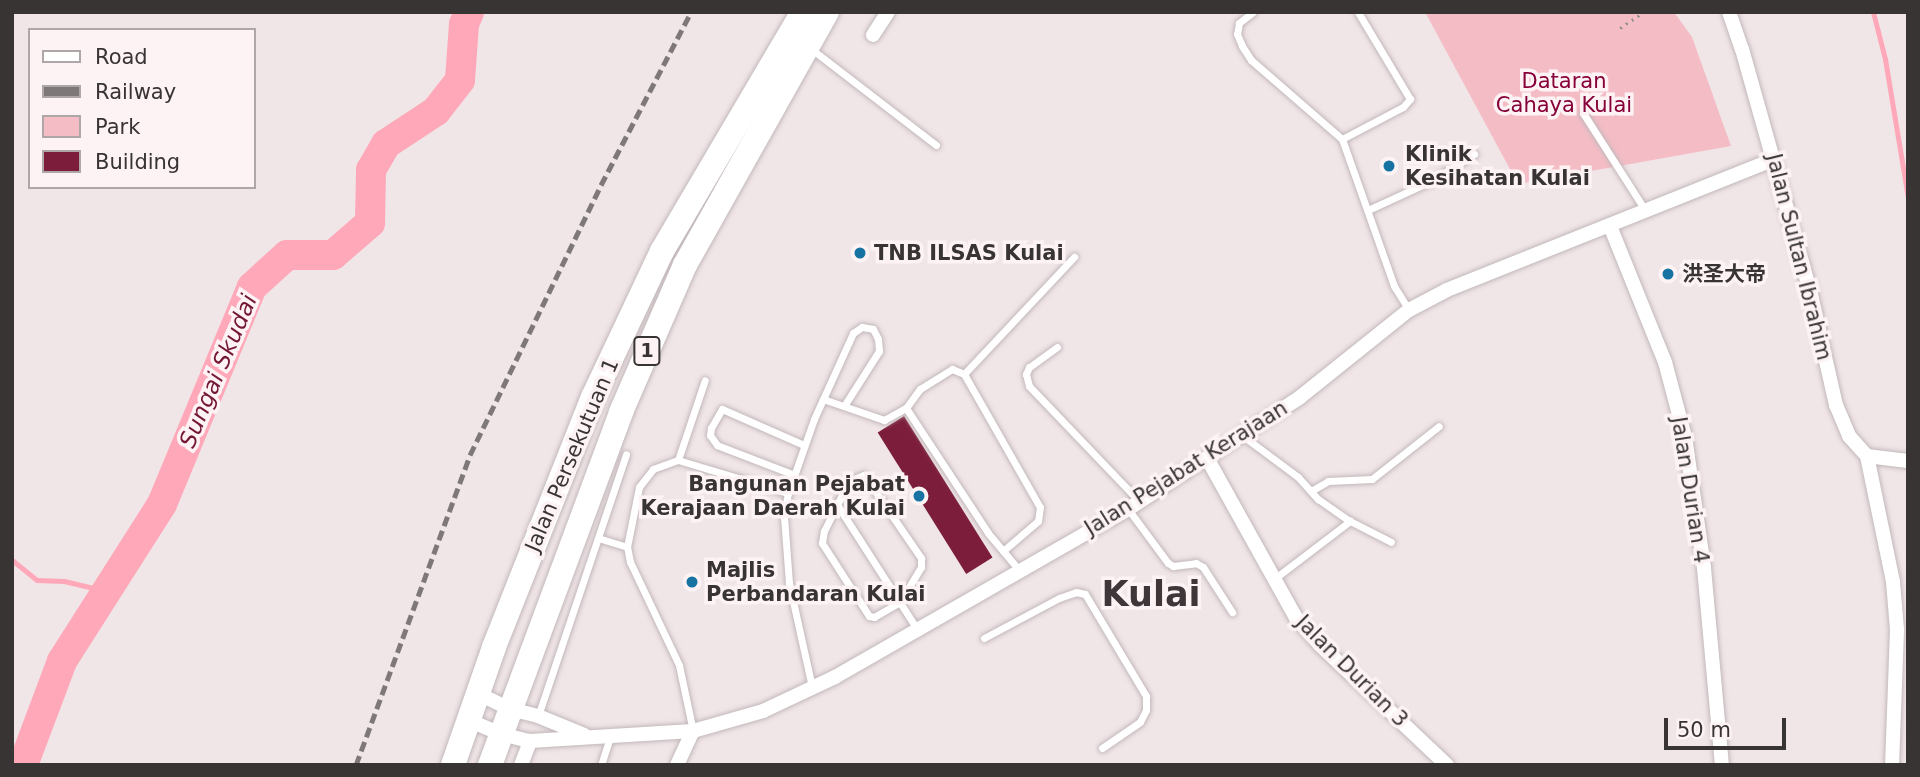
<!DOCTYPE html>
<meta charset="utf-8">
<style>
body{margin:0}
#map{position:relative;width:1920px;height:777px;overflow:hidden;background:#f0e5e7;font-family:"DejaVu Sans","Noto Sans SC",sans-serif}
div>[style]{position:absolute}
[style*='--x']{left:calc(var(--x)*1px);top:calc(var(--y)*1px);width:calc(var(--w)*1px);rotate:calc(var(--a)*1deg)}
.green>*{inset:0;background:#f4bdc6}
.stream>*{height:5px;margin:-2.5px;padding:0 2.5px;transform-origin:2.5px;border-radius:2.5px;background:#ffa8b9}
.river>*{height:30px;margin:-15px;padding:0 15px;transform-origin:15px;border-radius:15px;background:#ffa8b9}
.building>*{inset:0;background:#7c1e3b;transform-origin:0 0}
.path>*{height:2.5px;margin-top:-1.25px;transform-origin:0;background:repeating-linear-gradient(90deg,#999293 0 2px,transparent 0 7px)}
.roads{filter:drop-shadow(0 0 2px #c2b8ba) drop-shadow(0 0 2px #c2b8ba)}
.service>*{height:7px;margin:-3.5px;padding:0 3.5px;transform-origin:3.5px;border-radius:3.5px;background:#fff}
.minor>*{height:14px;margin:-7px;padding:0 7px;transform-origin:7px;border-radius:7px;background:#fff}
.trunk>*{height:24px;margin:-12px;padding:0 12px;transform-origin:12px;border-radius:12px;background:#fff}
.rail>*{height:5px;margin-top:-2.5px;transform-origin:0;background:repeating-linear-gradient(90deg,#7e7878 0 10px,transparent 0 15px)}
.dots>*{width:19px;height:19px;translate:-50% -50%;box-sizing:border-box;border:4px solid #fdf3f4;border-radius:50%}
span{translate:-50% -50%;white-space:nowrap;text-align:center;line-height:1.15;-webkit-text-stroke:7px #fdf3f4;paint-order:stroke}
.shield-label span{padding:2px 5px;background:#fdf3f4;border:2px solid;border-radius:5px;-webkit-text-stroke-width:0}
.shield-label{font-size:19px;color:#383434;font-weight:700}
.park-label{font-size:21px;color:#870139}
.poi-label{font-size:21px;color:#383434;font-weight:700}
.left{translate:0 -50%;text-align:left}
.right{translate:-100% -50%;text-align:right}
.street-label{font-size:21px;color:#383434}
.water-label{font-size:23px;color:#741736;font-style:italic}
.town-label{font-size:35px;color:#3e3638;font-weight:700}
.frame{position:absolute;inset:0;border:14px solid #383434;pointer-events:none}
.legend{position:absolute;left:28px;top:28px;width:228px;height:161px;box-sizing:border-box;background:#fdf3f4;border:2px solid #aea7a7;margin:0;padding:9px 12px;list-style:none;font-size:21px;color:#383434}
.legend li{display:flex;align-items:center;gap:14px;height:35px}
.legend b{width:35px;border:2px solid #aea7a7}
.scale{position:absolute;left:1664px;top:718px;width:122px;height:32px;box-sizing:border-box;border:4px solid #383434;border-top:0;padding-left:9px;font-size:21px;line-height:24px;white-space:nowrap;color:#383434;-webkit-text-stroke:5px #fdf3f4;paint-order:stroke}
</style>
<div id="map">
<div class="green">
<i style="clip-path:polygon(1425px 12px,1674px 12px,1692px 37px,1731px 146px,1518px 184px)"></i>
</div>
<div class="stream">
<i style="--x:1873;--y:12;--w:49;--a:75.7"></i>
<i style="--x:1885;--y:59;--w:141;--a:80.6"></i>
<i style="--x:12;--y:560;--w:32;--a:39"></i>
<i style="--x:37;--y:580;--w:27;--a:2"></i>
<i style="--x:64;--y:581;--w:43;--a:13.4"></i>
</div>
<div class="river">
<i style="--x:23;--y:765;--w:111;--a:-69.4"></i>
<i style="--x:62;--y:661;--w:186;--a:-57.5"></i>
<i style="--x:162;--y:504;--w:235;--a:-67.5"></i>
<i style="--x:252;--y:287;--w:47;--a:-42.4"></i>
<i style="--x:287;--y:255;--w:46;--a:0"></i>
<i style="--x:333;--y:255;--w:49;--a:-40.9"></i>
<i style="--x:370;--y:223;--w:53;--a:-88.9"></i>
<i style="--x:371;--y:170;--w:30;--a:-60"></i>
<i style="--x:386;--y:144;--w:60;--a:-33.4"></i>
<i style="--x:436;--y:111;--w:39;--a:-52"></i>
<i style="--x:460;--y:80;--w:56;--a:-85.9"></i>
<i style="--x:464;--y:24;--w:13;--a:-67"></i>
</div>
<div class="building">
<i style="left:904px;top:416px;width:167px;height:31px;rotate:58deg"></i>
</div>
<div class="path">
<i style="--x:1620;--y:28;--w:29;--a:-34"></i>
</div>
<div class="roads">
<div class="service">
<i style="--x:1253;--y:12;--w:18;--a:142"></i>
<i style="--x:1239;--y:23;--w:11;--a:100"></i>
<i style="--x:1237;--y:34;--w:13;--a:67"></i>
<i style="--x:1242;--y:46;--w:17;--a:57"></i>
<i style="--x:1251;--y:60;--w:121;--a:41"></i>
<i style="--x:1342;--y:139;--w:156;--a:70.5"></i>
<i style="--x:1394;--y:286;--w:28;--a:58"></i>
<i style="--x:810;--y:48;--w:159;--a:37.6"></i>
<i style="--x:1583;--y:113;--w:115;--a:57.4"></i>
<i style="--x:1342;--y:139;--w:69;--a:-27.7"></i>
<i style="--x:1403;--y:107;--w:11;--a:-49"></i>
<i style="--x:1410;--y:99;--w:101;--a:-120.9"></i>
<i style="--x:1368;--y:210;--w:69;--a:-24.7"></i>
<i style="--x:1431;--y:181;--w:51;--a:-32.1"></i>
<i style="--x:1057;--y:347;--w:34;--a:144"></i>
<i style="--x:1029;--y:367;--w:8;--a:113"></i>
<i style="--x:1026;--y:374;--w:12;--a:76"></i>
<i style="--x:1029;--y:386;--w:159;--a:46.3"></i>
<i style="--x:964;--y:374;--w:161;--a:-46.8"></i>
<i style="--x:823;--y:399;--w:65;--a:19"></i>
<i style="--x:884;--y:420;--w:25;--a:-29"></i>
<i style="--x:906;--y:408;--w:149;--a:56.7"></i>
<i style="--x:988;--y:533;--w:48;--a:50"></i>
<i style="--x:906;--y:408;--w:24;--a:-54"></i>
<i style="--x:920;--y:389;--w:38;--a:-32"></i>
<i style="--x:952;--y:369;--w:13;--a:23"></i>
<i style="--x:964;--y:374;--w:153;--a:60.3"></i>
<i style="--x:1040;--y:507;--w:14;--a:98"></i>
<i style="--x:1038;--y:521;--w:46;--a:139.4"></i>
<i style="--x:1243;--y:436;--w:69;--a:36.7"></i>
<i style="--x:1298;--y:477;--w:30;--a:48"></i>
<i style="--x:1318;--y:499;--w:39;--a:35"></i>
<i style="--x:1350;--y:521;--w:46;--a:27.1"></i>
<i style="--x:678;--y:460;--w:84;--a:-71.4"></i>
<i style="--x:792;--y:474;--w:80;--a:-158.9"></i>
<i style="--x:717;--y:445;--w:12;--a:-125"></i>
<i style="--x:710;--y:435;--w:7;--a:-82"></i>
<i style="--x:711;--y:428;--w:22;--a:-60"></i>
<i style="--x:722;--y:409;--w:90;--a:23.7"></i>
<i style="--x:864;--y:475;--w:101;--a:55.5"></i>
<i style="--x:921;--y:558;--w:9;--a:90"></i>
<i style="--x:921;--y:567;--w:41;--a:121"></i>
<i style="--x:900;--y:602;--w:30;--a:150"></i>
<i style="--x:874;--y:617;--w:5;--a:-169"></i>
<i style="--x:869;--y:616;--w:87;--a:-122.8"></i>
<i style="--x:822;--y:543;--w:12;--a:-81"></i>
<i style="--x:824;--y:531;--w:56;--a:-63.4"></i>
<i style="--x:849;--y:481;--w:16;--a:-22"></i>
<i style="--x:1311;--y:491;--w:20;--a:-30"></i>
<i style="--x:1328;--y:481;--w:44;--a:-2.6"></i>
<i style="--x:1372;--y:479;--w:85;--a:-38.3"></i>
<i style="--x:836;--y:503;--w:150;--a:57.3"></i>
<i style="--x:1128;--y:509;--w:67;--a:53.5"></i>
<i style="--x:1168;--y:563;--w:6;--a:31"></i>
<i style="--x:1173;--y:566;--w:23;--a:-7"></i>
<i style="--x:1196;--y:563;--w:8;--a:30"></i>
<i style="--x:1203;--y:567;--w:54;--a:57.2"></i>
<i style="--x:598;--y:538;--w:30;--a:17"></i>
<i style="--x:1274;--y:579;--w:96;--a:-37.3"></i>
<i style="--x:984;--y:638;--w:85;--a:-28.1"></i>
<i style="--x:1059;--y:598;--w:18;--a:-19"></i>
<i style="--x:1076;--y:592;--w:9;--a:13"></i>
<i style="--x:1085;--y:594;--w:119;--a:59.1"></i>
<i style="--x:1146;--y:696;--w:14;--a:90"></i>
<i style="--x:1146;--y:710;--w:13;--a:117"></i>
<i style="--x:1140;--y:722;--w:46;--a:145.6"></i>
<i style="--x:812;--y:687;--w:107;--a:-102.5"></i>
<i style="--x:789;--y:583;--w:66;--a:-94.3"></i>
<i style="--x:784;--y:517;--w:24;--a:-81"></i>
<i style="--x:788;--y:493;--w:78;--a:-70.6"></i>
<i style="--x:814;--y:419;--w:94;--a:-65.6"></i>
<i style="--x:853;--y:333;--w:11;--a:-34"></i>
<i style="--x:862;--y:327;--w:11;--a:10"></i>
<i style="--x:873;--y:329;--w:11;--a:63"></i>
<i style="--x:878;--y:339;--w:12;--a:85"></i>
<i style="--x:879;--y:351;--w:65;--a:122.5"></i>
<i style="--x:538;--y:716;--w:276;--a:-71.4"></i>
<i style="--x:693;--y:731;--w:67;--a:-102"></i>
<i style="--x:679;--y:665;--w:114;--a:-115.4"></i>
<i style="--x:630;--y:562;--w:15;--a:-101"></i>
<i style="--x:627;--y:547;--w:61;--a:-78.7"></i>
<i style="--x:639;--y:487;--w:23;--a:-52"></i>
<i style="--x:653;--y:469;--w:27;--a:-20"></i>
<i style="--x:678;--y:460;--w:115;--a:16.7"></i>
<i style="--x:601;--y:765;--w:29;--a:-72"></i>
</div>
<div class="minor">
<i style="--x:1729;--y:12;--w:39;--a:71"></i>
<i style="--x:1742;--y:49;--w:255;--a:74.3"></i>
<i style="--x:1811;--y:295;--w:113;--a:77.2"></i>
<i style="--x:1836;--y:405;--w:34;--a:67"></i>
<i style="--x:1849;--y:436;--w:27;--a:48"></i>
<i style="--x:1867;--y:456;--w:41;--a:7"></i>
<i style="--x:873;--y:35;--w:27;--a:-57"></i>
<i style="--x:1610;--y:226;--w:147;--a:68"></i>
<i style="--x:1665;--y:362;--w:78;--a:75.1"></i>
<i style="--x:1685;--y:437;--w:132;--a:81.7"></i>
<i style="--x:1704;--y:568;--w:198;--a:84.8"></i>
<i style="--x:1867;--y:456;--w:129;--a:78.3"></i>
<i style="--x:1893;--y:582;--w:48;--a:85.2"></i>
<i style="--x:1897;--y:630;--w:135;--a:92.1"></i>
<i style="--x:1207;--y:458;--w:183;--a:60.9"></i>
<i style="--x:1296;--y:618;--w:36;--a:48"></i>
<i style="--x:1320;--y:645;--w:175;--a:43.4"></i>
<i style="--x:477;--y:693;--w:37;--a:26"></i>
<i style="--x:510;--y:709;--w:29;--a:14"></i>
<i style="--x:538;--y:716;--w:50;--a:22.4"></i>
<i style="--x:468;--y:720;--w:36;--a:23"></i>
<i style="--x:501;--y:734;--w:30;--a:14"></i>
<i style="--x:530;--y:741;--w:163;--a:-3.5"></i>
<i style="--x:693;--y:731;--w:73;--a:-15.9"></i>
<i style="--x:763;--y:711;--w:80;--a:-25.3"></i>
<i style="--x:835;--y:677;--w:338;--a:-29.8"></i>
<i style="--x:1128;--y:509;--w:204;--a:-33"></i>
<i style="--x:1299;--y:398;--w:141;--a:-38.7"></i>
<i style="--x:1409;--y:310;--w:43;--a:-27.8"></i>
<i style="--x:1447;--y:290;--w:352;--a:-21.8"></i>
<i style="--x:521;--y:765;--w:26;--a:-69"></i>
<i style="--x:677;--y:765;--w:38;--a:-65"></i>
</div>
<div class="trunk">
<i style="--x:453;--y:765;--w:125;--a:-70.8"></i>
<i style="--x:494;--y:647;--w:269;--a:-68.4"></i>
<i style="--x:593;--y:397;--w:161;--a:-64.7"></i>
<i style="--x:662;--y:251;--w:277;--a:-59.5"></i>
<i style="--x:490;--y:765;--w:377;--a:-69.6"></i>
<i style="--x:621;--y:412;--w:160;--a:-66.5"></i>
<i style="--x:685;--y:265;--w:290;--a:-60.7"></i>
</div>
</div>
<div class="rail">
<i style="--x:356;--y:765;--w:330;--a:-69.8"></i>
<i style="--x:470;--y:455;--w:300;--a:-64.1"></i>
<i style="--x:601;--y:185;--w:195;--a:-62.5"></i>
</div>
<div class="dots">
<i style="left:1389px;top:166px;background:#1773a1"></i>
<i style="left:860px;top:253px;background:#1773a1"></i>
<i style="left:1668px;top:274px;background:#1773a1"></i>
<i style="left:919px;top:496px;background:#1773a1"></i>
<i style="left:692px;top:582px;background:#1773a1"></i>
</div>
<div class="shield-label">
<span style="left:647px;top:351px">1</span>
</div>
<div class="park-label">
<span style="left:1564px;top:93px">Dataran<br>Cahaya Kulai</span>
</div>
<div class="poi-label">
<span class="left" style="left:1405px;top:166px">Klinik<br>Kesihatan Kulai</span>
<span class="left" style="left:874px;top:253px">TNB ILSAS Kulai</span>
<span class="left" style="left:1682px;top:274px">洪圣大帝</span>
<span class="right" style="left:905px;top:496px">Bangunan Pejabat<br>Kerajaan Daerah Kulai</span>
<span class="left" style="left:706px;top:582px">Majlis<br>Perbandaran Kulai</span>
</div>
<div class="street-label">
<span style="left:1799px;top:257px;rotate:76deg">Jalan Sultan Ibrahim</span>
<span style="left:572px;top:455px;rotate:-67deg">Jalan Persekutuan 1</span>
<span style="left:1186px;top:468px;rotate:-32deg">Jalan Pejabat Kerajaan</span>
<span style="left:1690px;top:490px;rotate:81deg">Jalan Durian 4</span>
<span style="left:1352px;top:671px;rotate:45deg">Jalan Durian 3</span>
</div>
<div class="water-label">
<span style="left:218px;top:371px;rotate:-67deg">Sungai Skudai</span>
</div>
<div class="town-label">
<span style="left:1151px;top:594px">Kulai</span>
</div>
<div class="frame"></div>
<ul class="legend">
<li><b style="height:9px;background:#fff"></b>Road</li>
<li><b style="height:9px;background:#7e7878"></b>Railway</li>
<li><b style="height:19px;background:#f4bdc6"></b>Park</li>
<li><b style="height:19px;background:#7c1e3b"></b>Building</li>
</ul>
<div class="scale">50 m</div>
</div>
